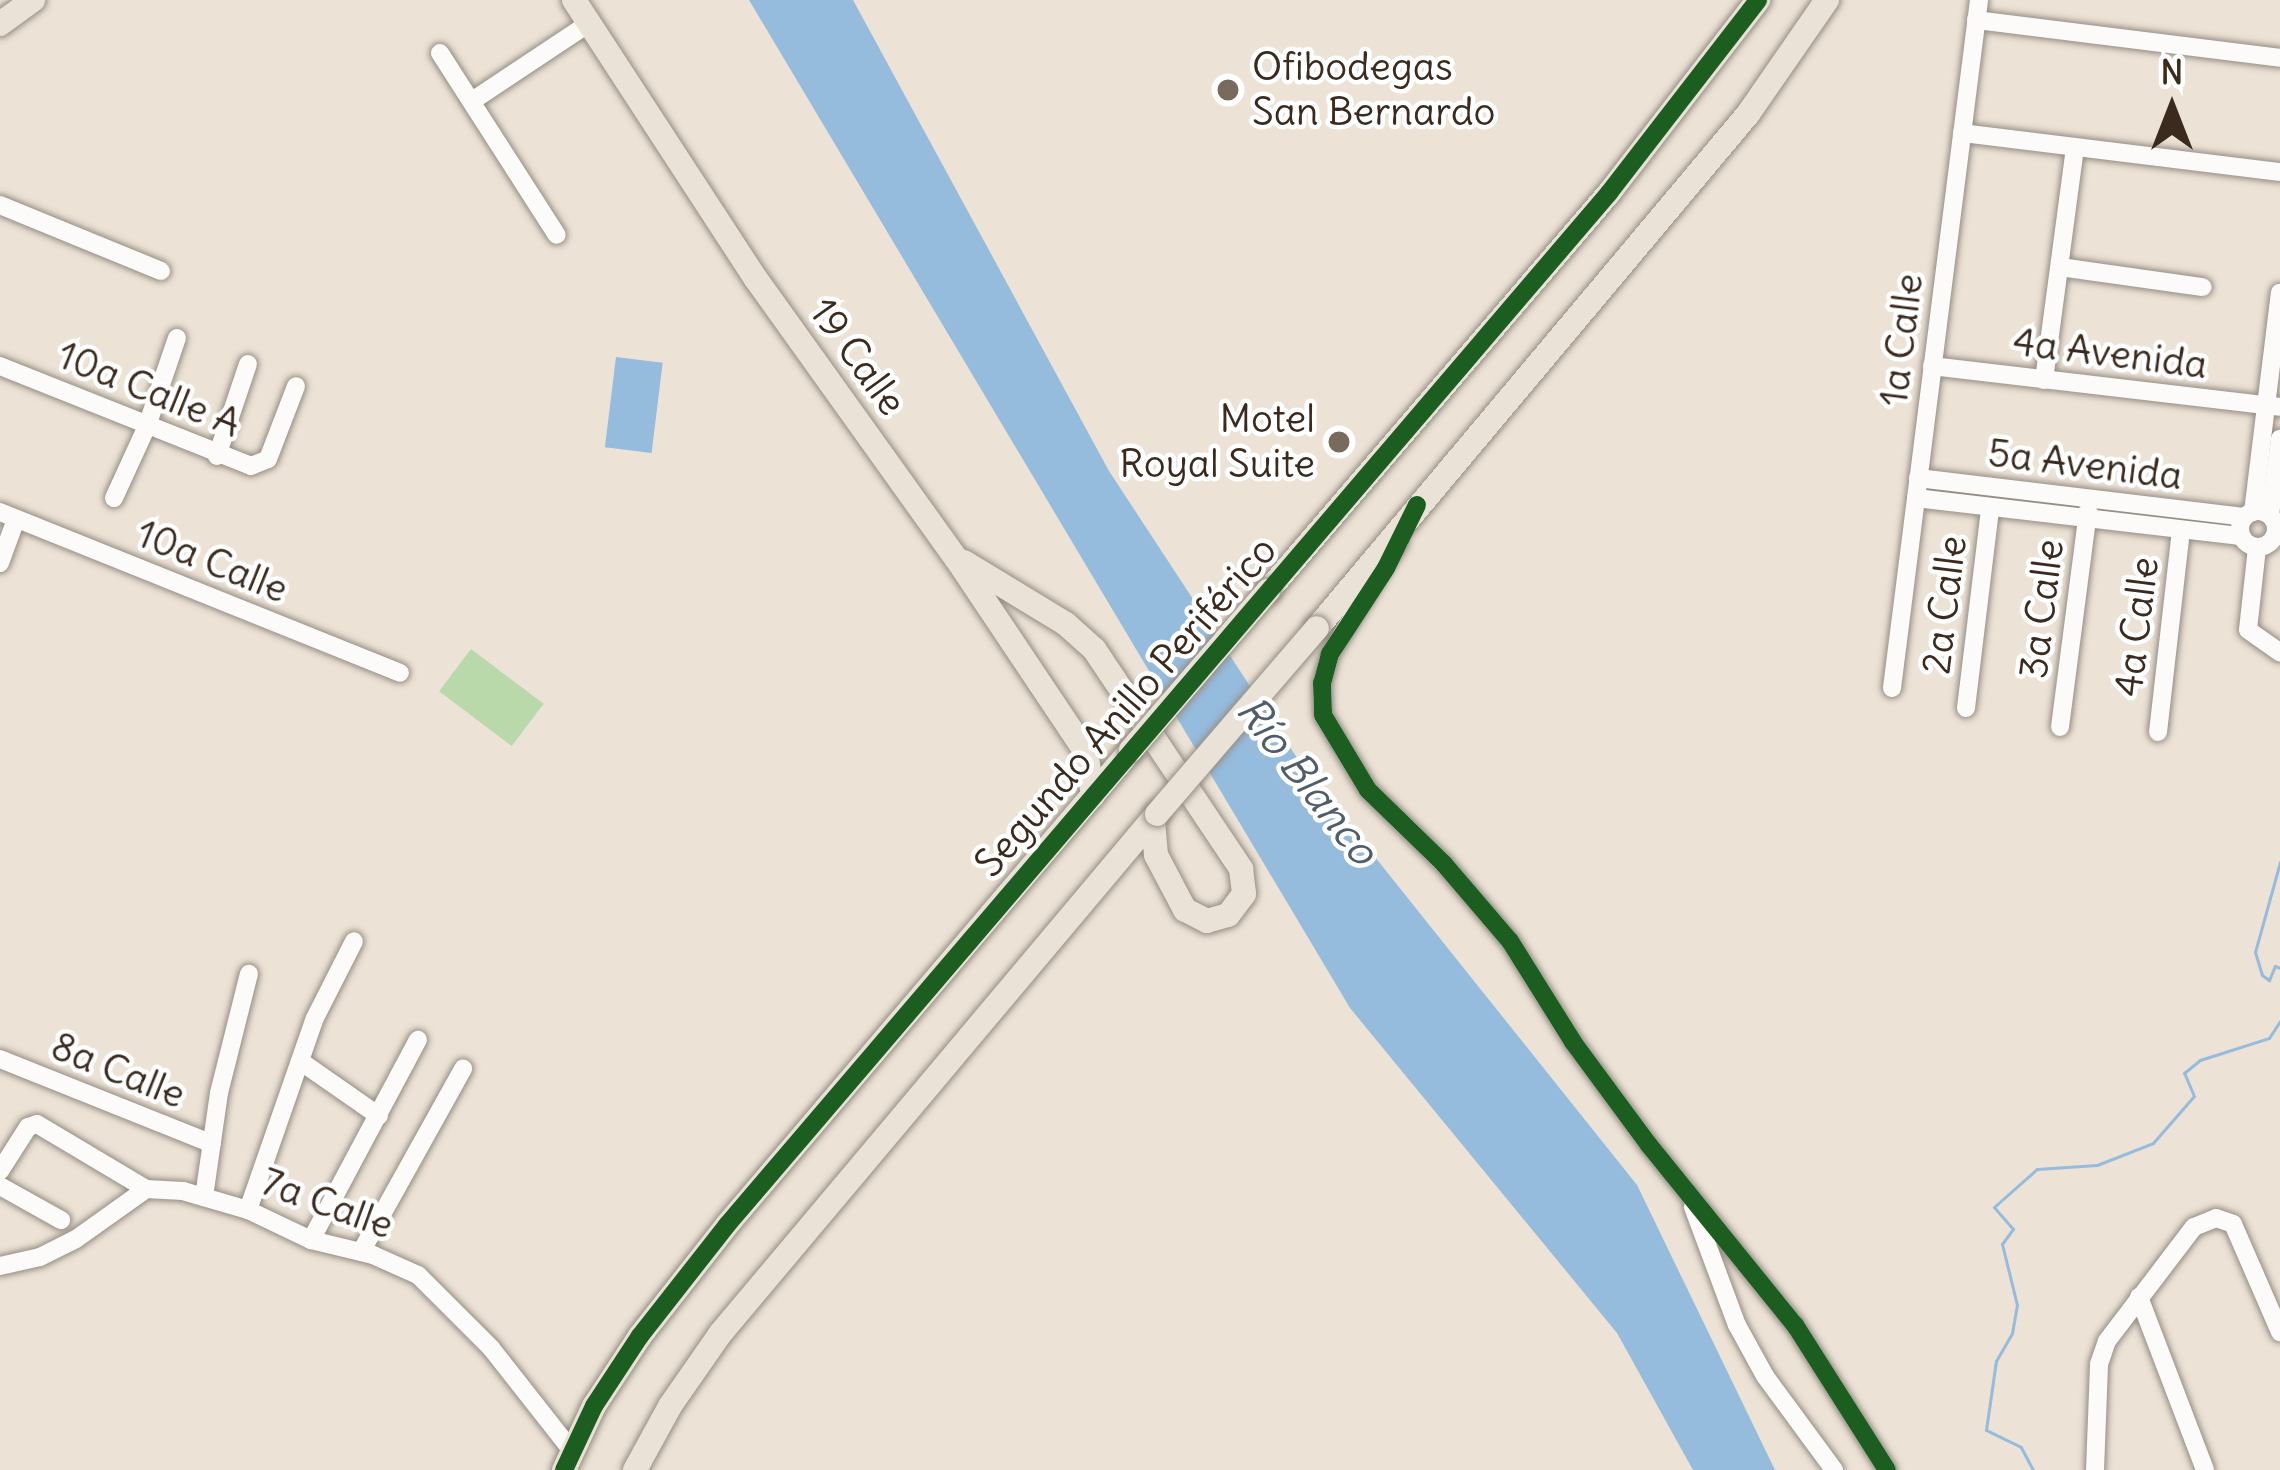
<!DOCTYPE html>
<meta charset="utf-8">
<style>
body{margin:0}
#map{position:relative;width:2280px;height:1470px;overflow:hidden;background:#ece2d5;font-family:Delius,sans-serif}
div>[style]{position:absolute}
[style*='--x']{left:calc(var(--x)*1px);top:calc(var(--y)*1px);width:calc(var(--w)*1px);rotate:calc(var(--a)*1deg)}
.green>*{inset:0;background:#b9d9ab;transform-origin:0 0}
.water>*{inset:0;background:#95bbdd;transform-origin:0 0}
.stream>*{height:3px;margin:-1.5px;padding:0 1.5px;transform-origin:1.5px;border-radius:1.5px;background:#95bbdd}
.roads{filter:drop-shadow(0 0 3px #958d84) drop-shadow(0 0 3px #958d84)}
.minor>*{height:18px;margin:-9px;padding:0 9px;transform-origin:9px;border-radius:9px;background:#fcfbf9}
.minor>.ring{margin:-9px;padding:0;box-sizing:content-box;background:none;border:18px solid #fcfbf9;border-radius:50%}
.major>*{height:24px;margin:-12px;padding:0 12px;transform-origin:12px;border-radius:12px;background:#eae2d6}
.bridges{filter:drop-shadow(0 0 3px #958d84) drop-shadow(0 0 3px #958d84)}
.major-bridge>*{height:24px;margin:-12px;padding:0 12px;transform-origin:12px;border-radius:12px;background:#eae2d6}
.cycleway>*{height:18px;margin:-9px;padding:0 9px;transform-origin:9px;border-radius:9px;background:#1b5e20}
.dots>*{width:33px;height:33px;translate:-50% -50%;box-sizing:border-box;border:6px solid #fff;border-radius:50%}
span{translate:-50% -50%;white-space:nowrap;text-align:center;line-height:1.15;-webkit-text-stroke:9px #fff;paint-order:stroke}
.poi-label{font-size:39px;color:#3b2a1e}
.left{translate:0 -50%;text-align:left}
.right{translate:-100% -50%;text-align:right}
.street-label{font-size:39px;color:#3b2a1e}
.water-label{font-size:42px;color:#505d6c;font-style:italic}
.north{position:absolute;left:2112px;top:48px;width:120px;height:120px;-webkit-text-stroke:9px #fff;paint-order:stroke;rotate:0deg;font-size:33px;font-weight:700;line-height:48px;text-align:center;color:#3b2a1e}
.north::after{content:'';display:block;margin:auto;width:42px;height:54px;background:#3b2a1e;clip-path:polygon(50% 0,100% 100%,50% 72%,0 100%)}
</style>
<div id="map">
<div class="green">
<i style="left:471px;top:649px;width:91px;height:53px;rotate:37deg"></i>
</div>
<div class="water">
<i style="clip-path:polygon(749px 0,853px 0,1109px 471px,1303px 767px,1637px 1185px,1775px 1470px,1693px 1470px,1617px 1333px,1350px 1008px)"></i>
<i style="left:616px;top:357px;width:47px;height:91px;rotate:7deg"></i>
</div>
<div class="stream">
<i style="--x:2280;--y:862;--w:93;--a:105.5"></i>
<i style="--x:2255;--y:952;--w:24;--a:73"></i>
<i style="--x:2262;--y:975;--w:9;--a:36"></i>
<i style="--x:2269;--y:980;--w:15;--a:-67"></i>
<i style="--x:2275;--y:966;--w:5;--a:22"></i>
<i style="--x:2033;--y:1470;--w:26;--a:-118"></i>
<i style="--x:2021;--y:1447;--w:39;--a:-154"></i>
<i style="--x:1986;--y:1430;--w:70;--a:-81.8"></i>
<i style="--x:1996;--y:1361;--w:32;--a:-60"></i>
<i style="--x:2012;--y:1333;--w:28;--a:-80"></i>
<i style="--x:2017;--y:1305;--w:63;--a:-103.8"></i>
<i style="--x:2002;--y:1244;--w:19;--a:-54"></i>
<i style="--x:2013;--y:1229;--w:29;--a:-131"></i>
<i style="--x:1994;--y:1207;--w:57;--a:-41.5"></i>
<i style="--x:2037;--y:1169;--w:60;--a:-3.8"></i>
<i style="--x:2097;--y:1165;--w:60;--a:-21.4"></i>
<i style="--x:2153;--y:1143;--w:62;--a:-48.9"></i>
<i style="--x:2194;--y:1096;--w:25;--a:-113"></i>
<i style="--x:2184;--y:1073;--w:21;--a:-39"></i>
<i style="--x:2200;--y:1060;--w:72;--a:-17.7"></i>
<i style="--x:2269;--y:1038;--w:20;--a:-57"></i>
</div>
<div class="roads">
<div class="minor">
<i style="--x:1976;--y:20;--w:306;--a:7.1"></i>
<i style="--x:440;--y:53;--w:216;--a:57.3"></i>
<i style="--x:472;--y:101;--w:139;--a:-33.6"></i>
<i style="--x:1962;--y:133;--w:320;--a:7"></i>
<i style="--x:0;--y:205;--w:174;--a:22.3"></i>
<i style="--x:2060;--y:267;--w:144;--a:8"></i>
<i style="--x:0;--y:366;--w:270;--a:21.7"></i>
<i style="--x:251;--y:466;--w:18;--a:-22"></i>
<i style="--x:268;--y:459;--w:78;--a:-69"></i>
<i style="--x:1932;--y:366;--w:350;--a:6.7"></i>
<i style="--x:2044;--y:380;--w:233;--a:-82.4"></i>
<i style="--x:217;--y:456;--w:97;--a:-71.4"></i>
<i style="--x:1918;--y:478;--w:328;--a:6.8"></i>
<i style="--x:114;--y:498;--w:79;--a:-65.4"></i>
<i style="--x:147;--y:426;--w:93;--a:-71.2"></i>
<i style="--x:1916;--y:498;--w:327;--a:6.7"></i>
<i class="ring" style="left:2240px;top:511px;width:18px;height:18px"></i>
<i style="--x:0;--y:512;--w:431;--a:21.9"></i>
<i style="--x:2253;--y:512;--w:221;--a:-83"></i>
<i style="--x:2270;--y:515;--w:77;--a:-82.5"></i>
<i style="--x:1399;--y:542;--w:132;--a:121.6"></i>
<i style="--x:1330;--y:654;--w:30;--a:105"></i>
<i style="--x:1322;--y:683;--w:32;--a:88"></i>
<i style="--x:1323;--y:715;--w:87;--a:59"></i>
<i style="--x:1368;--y:790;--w:106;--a:44.2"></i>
<i style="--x:1444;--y:864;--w:101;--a:49.4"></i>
<i style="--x:1510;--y:941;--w:119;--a:58"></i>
<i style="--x:1573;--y:1042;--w:128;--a:53.6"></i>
<i style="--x:1649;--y:1145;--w:232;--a:51"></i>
<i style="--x:1795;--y:1325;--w:172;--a:57.6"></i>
<i style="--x:2257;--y:548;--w:82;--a:96.3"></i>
<i style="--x:2248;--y:630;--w:39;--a:35"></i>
<i style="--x:0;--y:563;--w:47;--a:-70"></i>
<i style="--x:1892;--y:688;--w:693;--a:-82.79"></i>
<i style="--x:1966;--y:708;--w:200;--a:-83.1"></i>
<i style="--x:2060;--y:727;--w:219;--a:-82.6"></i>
<i style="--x:2158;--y:732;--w:203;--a:-83.5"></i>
<i style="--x:0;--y:1059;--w:228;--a:21.8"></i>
<i style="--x:300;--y:1061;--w:96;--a:34.8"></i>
<i style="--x:0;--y:1171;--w:52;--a:-57.5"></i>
<i style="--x:28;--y:1127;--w:9;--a:-18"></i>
<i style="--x:37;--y:1124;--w:127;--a:30.8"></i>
<i style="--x:0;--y:1186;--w:70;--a:29.1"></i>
<i style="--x:204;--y:1197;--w:105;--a:-81.8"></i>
<i style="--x:219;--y:1093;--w:123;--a:-75.9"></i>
<i style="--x:1693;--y:1207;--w:126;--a:69.6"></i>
<i style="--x:1737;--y:1325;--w:58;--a:61.2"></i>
<i style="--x:1765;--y:1376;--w:117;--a:53.7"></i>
<i style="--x:248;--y:1210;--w:203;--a:-70.8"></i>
<i style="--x:315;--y:1018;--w:86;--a:-63.1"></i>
<i style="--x:311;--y:1240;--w:227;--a:-61.9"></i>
<i style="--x:361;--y:1252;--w:210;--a:-60.9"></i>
<i style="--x:0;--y:1266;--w:41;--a:-12.7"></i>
<i style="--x:40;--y:1257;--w:40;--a:-26.6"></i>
<i style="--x:76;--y:1239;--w:86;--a:-35.5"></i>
<i style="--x:146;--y:1189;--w:37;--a:3"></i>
<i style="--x:183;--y:1191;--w:68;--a:16.3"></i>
<i style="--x:248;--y:1210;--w:70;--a:25.5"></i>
<i style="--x:311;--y:1240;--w:64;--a:13.6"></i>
<i style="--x:373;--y:1255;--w:49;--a:24"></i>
<i style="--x:418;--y:1275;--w:103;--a:45"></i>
<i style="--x:491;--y:1348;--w:131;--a:51.8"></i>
<i style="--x:2139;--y:1297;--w:185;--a:69.1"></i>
<i style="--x:2095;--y:1470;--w:106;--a:-87.8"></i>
<i style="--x:2099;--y:1364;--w:24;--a:-71"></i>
<i style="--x:2107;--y:1341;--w:143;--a:-52.7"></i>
<i style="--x:2194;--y:1227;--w:24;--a:-22"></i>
<i style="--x:2216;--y:1218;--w:18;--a:19"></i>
<i style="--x:2233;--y:1224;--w:118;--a:66.5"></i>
</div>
<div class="major">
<i style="--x:574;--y:0;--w:333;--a:56.9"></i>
<i style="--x:756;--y:279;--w:343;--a:54.4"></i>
<i style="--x:956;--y:558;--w:234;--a:56.2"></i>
<i style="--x:1086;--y:752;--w:44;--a:80.8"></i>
<i style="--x:0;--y:24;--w:41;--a:-36"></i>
<i style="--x:964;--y:562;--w:119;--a:31.3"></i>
<i style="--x:1066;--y:624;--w:38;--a:42"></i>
<i style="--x:1094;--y:649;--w:265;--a:56.2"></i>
<i style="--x:1241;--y:869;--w:25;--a:83"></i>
<i style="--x:1244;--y:894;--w:26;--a:127"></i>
<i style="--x:1228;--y:915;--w:22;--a:164"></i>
<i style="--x:1207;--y:921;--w:25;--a:-153"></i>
<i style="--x:1185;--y:910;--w:62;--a:-117.8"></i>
<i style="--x:1156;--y:855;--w:35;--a:-95"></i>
<i style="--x:1268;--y:591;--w:524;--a:-49.41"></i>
<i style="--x:1609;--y:193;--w:244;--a:-52.3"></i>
<i style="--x:1317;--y:628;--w:671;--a:-50.02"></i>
<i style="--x:1748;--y:114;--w:139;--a:-55.3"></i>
<i style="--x:564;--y:1470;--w:71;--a:-64.9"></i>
<i style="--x:594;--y:1406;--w:84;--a:-56.7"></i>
<i style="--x:640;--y:1336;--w:141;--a:-51.9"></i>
<i style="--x:727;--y:1225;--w:624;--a:-49.62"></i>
<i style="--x:635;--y:1470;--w:73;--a:-61.3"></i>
<i style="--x:670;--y:1406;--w:88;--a:-55.2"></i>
<i style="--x:720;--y:1334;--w:679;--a:-49.96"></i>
</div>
</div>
<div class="bridges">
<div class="major-bridge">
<i style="--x:1131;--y:750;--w:210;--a:-49.3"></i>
<i style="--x:1157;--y:814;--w:245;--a:-49.3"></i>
</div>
</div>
<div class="cycleway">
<i style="--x:1417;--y:505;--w:70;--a:116.2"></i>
<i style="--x:1386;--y:568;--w:103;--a:123.1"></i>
<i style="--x:1330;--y:654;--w:30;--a:105"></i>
<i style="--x:1322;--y:683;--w:32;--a:88"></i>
<i style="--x:1323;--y:715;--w:87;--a:59"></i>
<i style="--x:1368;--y:790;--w:106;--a:44.2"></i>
<i style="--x:1444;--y:864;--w:101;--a:49.4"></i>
<i style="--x:1510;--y:941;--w:119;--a:58"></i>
<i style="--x:1573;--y:1042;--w:128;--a:53.6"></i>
<i style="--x:1649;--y:1145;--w:232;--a:51"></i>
<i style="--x:1795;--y:1325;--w:172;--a:57.6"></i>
<i style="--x:564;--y:1470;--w:71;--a:-64.9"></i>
<i style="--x:594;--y:1406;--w:84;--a:-56.7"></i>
<i style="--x:640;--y:1336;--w:141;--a:-51.9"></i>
<i style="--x:727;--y:1225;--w:1358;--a:-49.48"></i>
<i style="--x:1609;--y:193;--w:244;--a:-52.3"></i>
</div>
<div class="dots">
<i style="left:1228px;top:90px;background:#796a5e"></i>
<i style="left:1339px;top:442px;background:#796a5e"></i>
</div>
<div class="poi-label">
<span class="left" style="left:1252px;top:90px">Ofibodegas<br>San Bernardo</span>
<span class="right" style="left:1315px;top:442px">Motel<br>Royal Suite</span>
</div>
<div class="street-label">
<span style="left:1902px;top:340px;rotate:-83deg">1a Calle</span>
<span style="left:2110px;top:354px;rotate:7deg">4a Avenida</span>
<span style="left:857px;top:357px;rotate:54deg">19 Calle</span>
<span style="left:149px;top:390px;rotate:22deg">10a Calle A</span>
<span style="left:2085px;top:465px;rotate:7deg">5a Avenida</span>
<span style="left:212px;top:562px;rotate:22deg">10a Calle</span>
<span style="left:1945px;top:605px;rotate:-83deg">2a Calle</span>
<span style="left:2042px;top:609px;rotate:-83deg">3a Calle</span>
<span style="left:2137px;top:627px;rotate:-83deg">4a Calle</span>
<span style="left:1126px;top:707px;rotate:-49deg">Segundo Anillo Periférico</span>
<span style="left:118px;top:1071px;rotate:22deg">8a Calle</span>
<span style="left:327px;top:1204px;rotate:20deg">7a Calle</span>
</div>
<div class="water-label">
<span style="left:1308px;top:780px;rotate:52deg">Río Blanco</span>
</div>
<div class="north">N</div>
</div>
